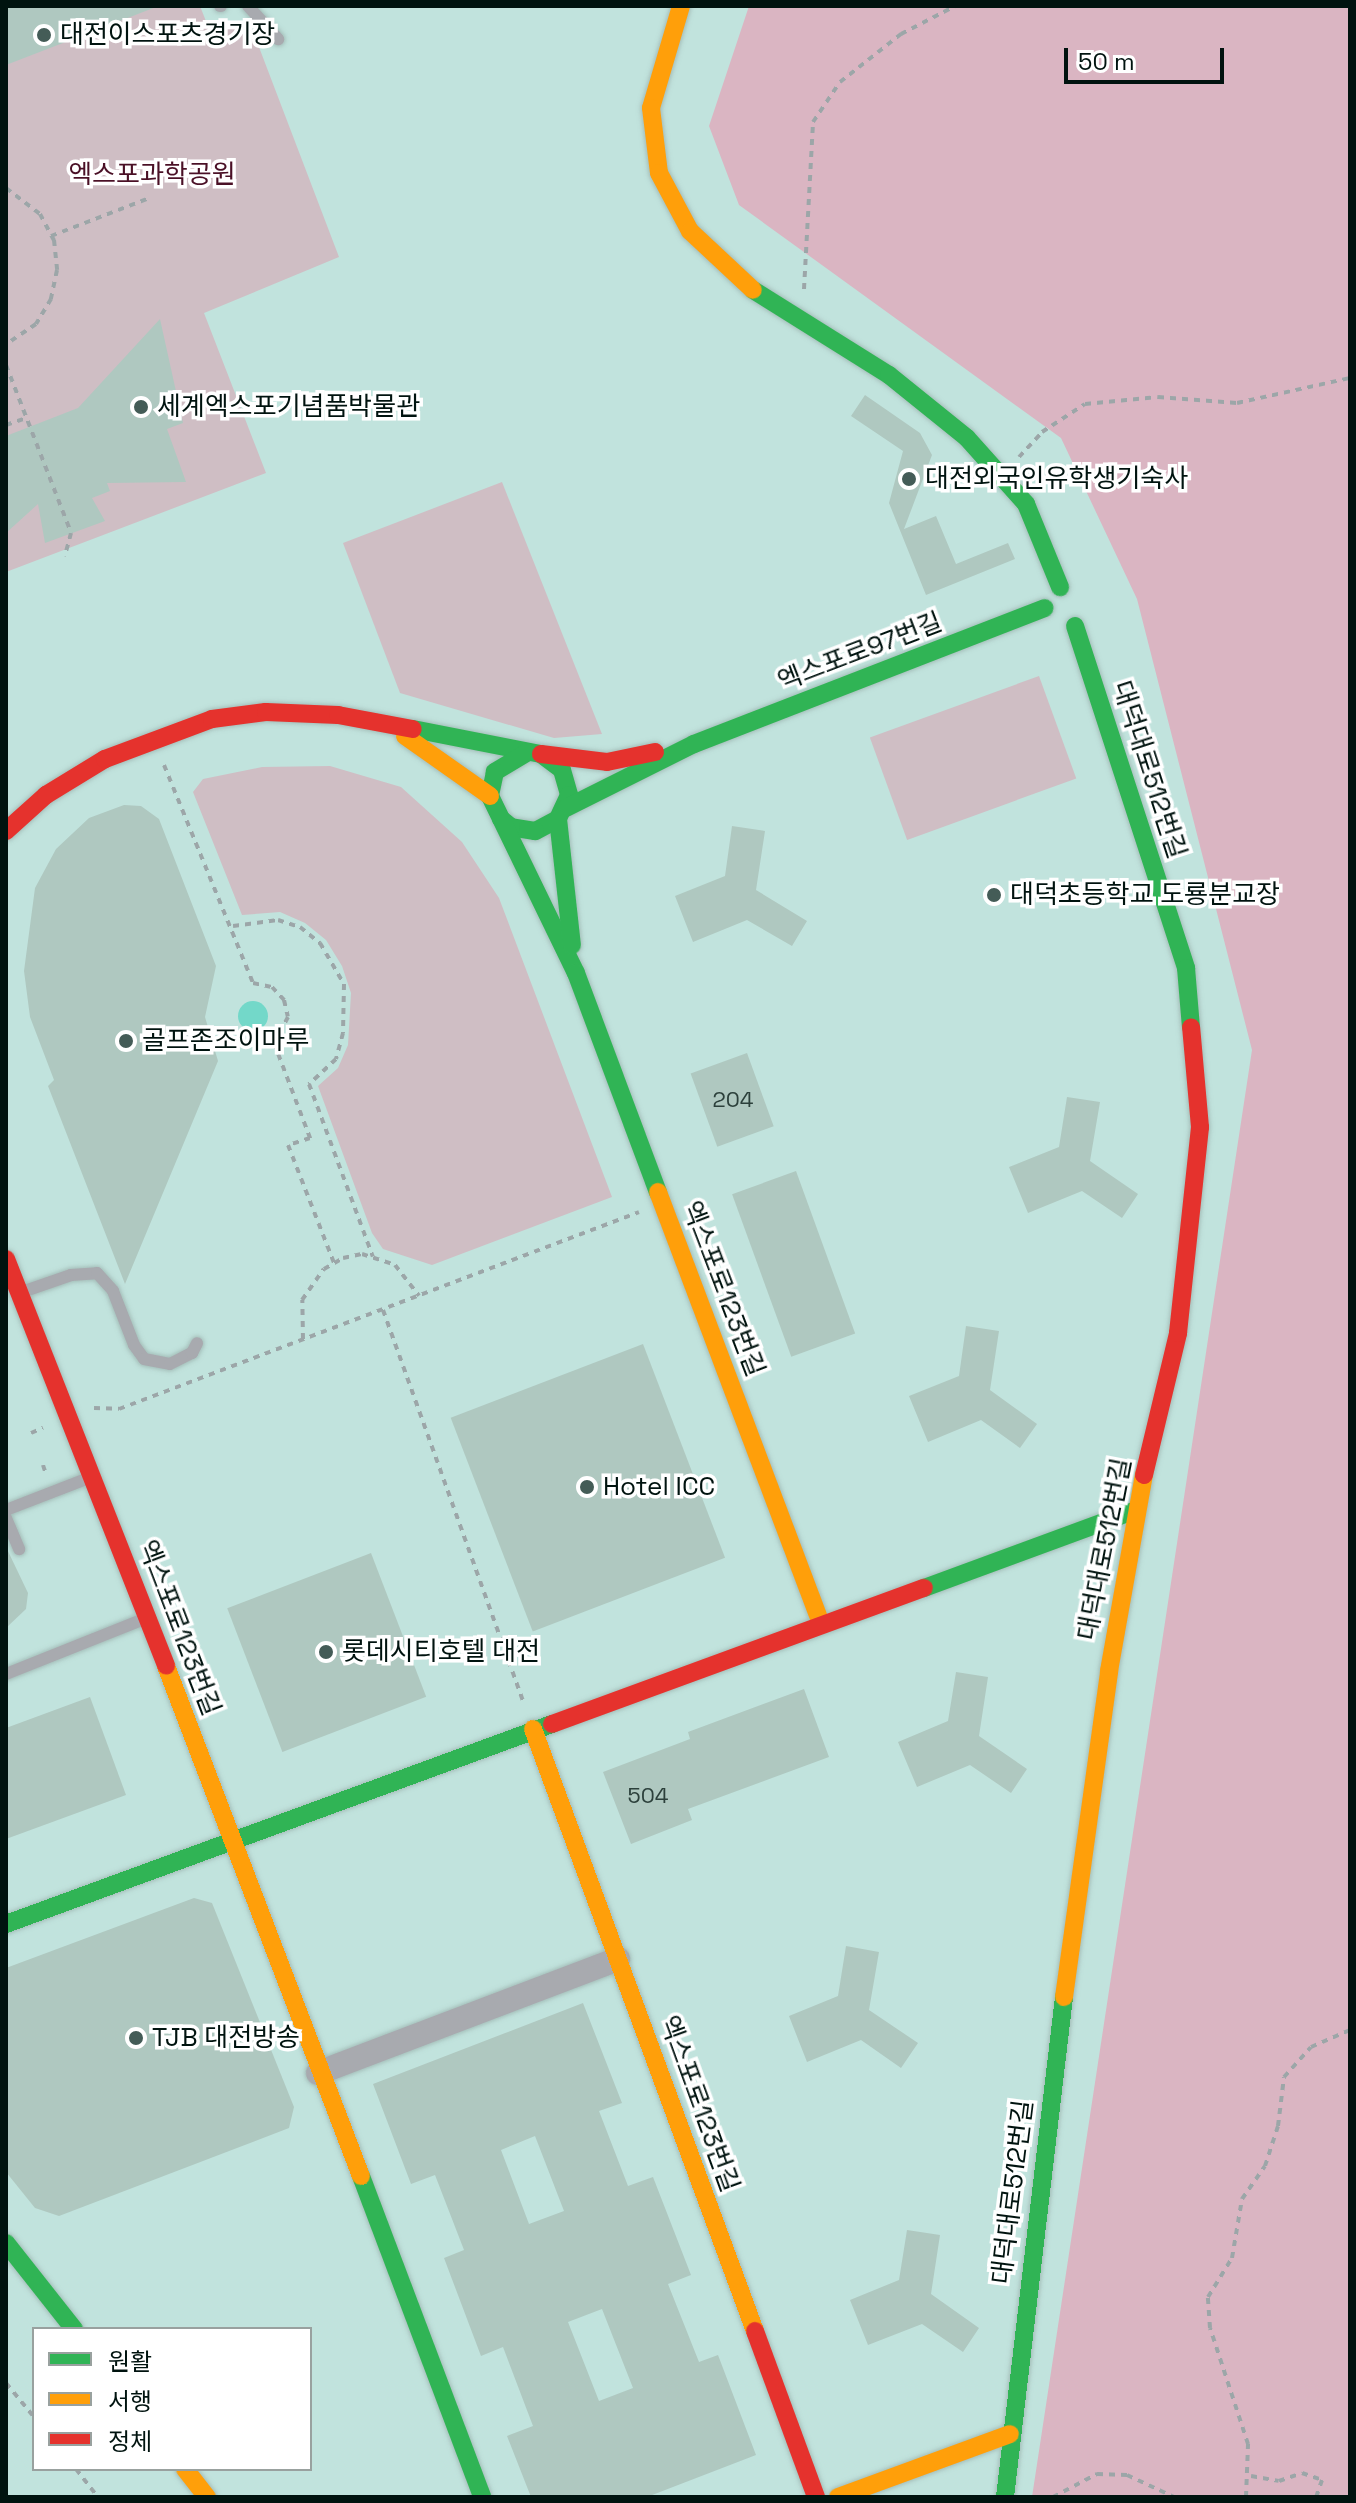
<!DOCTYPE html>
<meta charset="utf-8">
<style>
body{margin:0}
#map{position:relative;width:1356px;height:2503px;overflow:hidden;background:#c1e3dd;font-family:"Space Grotesk","Noto Sans KR",sans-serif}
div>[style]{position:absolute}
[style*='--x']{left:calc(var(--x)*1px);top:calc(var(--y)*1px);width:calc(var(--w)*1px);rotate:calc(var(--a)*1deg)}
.green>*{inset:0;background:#cfbec4;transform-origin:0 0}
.forest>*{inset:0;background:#dab5c2}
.water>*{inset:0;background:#73d8c9}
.round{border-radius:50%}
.building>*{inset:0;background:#afc8c0;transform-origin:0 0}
.path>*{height:4px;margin-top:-2px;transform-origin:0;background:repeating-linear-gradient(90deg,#9ca6a8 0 6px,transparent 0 12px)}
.roads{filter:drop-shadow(0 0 2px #a5bfba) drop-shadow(0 0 2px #a5bfba)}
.lane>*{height:12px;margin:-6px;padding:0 6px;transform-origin:6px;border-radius:6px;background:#a8aaaf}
.street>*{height:24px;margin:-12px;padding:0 12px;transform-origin:12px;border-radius:12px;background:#a8aaaf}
.fast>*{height:18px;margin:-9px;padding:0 9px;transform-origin:9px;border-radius:9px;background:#30b455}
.slow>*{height:18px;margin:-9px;padding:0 9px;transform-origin:9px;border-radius:9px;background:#ff9f0a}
.jam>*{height:18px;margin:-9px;padding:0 9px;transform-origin:9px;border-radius:9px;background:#e5322d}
.dots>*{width:22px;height:22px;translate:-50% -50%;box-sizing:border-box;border:4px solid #fff;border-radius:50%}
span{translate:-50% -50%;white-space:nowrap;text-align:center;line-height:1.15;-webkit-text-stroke:7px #fff;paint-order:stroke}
.number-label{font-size:22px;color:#2c403b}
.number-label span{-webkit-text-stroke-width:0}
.poi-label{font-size:26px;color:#00130f}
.left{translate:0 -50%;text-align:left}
.park-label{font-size:26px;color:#4a1026}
.street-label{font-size:26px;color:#00130f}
.frame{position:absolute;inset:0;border:8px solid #00130f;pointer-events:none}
.legend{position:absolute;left:32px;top:2327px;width:280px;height:144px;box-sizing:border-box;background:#fff;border:2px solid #99a19f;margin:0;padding:10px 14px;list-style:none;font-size:24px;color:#00130f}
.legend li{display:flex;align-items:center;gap:16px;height:40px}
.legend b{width:40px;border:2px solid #99a19f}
.scale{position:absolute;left:1064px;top:48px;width:160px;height:36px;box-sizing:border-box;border:4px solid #00130f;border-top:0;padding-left:10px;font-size:24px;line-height:28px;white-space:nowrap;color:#00130f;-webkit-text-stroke:6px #fff;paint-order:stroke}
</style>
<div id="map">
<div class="green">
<i style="clip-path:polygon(6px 6px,200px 6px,211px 34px,249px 21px,339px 257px,204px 313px,266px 473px,6px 572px)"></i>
<i style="clip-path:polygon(502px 482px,602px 734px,554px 738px,400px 693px,343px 543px)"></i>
<i style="left:1039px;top:676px;width:109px;height:180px;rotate:70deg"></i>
<i style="clip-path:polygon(330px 766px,401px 787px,462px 842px,499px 898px,612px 1197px,432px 1265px,383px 1249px,372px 1233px,318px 1086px,338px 1068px,348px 1045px,351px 993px,342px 966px,326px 940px,305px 923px,280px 912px,242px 915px,193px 792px,203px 779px,262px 767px)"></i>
</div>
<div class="forest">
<i style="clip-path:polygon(749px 6px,1350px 6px,1350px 2497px,1032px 2497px,1252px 1050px,1137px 599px,1061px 438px,739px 205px,709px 126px)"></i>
</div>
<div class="water">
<i class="round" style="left:238px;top:1001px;width:30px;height:30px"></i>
</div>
<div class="building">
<i style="clip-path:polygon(6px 6px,155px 6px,156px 7px,6px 65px)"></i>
<i style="clip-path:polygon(160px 319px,183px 423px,167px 429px,186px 482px,107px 483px,110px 491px,92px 498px,105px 521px,45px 543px,38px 504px,6px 533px,6px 436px,78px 408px)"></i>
<i style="clip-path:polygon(865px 395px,920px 433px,932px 455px,904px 529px,936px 516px,956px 564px,1008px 543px,1015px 559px,926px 595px,889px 503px,903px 451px,851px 416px)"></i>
<i style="clip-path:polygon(124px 805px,141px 806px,159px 819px,216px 966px,205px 1017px,218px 1061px,125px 1284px,48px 1086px,54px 1080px,30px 1017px,24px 971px,35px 888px,56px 849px,89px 818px)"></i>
<i style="clip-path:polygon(732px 826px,765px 831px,756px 890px,807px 921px,792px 946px,747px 920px,693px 942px,675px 896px,725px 876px)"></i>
<i style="left:747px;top:1053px;width:78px;height:60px;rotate:70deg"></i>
<i style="clip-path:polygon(1067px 1097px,1100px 1102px,1090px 1161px,1138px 1194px,1122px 1218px,1082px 1191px,1028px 1213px,1009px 1167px,1059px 1147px)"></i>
<i style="left:796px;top:1171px;width:173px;height:68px;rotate:70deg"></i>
<i style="clip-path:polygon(966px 1326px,999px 1331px,990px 1390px,1037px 1424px,1020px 1448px,981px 1420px,928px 1442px,909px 1396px,959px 1376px)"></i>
<i style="left:643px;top:1344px;width:229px;height:206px;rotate:69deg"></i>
<i style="clip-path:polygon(6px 1547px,28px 1593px,26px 1609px,6px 1628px)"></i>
<i style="left:371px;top:1553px;width:154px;height:154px;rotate:69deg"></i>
<i style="clip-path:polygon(956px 1672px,988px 1677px,979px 1736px,1027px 1769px,1011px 1793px,970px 1765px,917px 1787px,898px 1742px,948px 1721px)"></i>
<i style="clip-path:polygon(804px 1689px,829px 1757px,688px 1809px,692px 1820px,631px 1844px,603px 1772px,690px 1739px,688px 1732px)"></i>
<i style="clip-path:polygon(90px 1697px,126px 1795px,6px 1839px,6px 1728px)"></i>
<i style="clip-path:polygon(194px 1898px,212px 1903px,294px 2107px,289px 2128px,59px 2216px,35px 2208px,6px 2172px,6px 1968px)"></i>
<i style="clip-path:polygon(846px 1946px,879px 1952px,869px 2010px,918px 2043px,901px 2068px,861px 2040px,807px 2062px,789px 2016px,838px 1996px)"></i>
<i style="clip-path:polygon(evenodd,583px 2003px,622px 2103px,599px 2111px,628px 2186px,653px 2177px,691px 2275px,668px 2284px,699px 2362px,718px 2355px,756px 2455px,647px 2497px,531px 2497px,507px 2436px,533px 2426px,503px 2347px,481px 2356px,444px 2258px,464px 2250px,435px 2175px,411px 2184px,373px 2084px,583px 2003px,535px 2136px,564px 2211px,529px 2224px,501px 2150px,535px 2136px,583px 2003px,602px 2309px,633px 2388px,599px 2401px,568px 2322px,602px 2309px)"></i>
<i style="clip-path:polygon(907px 2230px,940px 2235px,931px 2294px,979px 2328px,963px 2352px,922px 2324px,868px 2345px,850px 2300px,899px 2280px)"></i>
</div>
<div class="path">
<i style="--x:6;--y:188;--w:43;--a:37.4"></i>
<i style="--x:40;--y:214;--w:30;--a:62"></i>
<i style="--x:54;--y:240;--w:30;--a:84"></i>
<i style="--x:57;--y:270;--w:30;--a:102"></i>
<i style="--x:51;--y:299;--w:29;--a:121"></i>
<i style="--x:36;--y:324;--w:36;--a:146"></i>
<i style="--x:51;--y:236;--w:103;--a:-21.1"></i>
<i style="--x:804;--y:289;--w:167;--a:-86.9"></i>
<i style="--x:813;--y:122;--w:48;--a:-56"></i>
<i style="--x:840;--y:82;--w:78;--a:-38.2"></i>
<i style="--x:901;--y:34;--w:61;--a:-27.4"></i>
<i style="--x:6;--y:365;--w:180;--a:68.8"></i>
<i style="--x:71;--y:533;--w:24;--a:105"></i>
<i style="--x:6;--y:425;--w:21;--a:-19"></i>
<i style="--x:1019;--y:457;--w:34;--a:-47"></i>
<i style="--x:1042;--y:432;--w:51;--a:-33.1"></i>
<i style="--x:1085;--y:404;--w:73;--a:-5.5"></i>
<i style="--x:1158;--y:397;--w:79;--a:4.3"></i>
<i style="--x:1237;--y:403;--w:116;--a:-12.5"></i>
<i style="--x:164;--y:765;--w:235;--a:67.8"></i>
<i style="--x:253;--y:983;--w:19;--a:12"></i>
<i style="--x:272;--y:987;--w:18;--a:47"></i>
<i style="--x:284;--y:1000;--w:17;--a:77"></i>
<i style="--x:288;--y:1017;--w:30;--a:118"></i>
<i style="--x:274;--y:1043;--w:102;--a:69.2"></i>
<i style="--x:310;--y:1138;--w:23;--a:162"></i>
<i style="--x:288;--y:1145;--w:127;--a:68.7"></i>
<i style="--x:233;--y:926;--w:45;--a:-7.6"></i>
<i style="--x:278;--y:920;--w:23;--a:18"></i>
<i style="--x:300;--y:927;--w:26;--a:39"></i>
<i style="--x:320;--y:943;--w:48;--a:59.7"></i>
<i style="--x:344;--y:984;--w:49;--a:91.2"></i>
<i style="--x:343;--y:1033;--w:27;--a:105"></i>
<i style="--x:336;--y:1059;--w:37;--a:137"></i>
<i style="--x:309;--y:1084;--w:184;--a:69.7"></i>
<i style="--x:383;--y:1310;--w:418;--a:70.3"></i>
<i style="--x:303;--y:1339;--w:39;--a:-91"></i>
<i style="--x:302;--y:1300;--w:38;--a:-55"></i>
<i style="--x:324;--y:1269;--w:22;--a:-30"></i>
<i style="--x:343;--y:1258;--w:19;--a:-12"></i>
<i style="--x:362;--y:1254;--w:35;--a:18"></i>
<i style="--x:395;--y:1265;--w:39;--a:52"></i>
<i style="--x:94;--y:1408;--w:25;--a:2"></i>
<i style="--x:119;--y:1409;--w:556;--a:-20.75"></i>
<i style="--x:31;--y:1433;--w:13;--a:-23"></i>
<i style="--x:43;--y:1465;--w:9;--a:72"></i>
<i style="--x:6;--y:2383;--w:44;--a:50.5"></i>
<i style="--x:76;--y:2469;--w:36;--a:52"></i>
<i style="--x:1251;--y:2476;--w:28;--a:10"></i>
<i style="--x:1279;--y:2481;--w:24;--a:-19"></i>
<i style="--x:1302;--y:2473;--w:21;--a:19"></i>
<i style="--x:1322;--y:2480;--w:18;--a:109"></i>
<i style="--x:1053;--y:2497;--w:50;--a:-27.6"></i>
<i style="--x:1097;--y:2474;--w:30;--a:2"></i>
<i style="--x:1127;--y:2475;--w:52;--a:25.1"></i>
<i style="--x:1246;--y:2497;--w:53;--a:-87.8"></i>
<i style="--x:1248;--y:2444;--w:122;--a:-108.1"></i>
<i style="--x:1210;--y:2328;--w:31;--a:-94"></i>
<i style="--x:1208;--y:2297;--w:46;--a:-58.4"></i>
<i style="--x:1232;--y:2258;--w:60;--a:-80.4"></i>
<i style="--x:1242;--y:2199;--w:40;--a:-55.1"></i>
<i style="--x:1265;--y:2166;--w:42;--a:-72"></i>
<i style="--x:1278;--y:2126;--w:49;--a:-83"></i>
<i style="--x:1284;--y:2077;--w:40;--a:-48"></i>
<i style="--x:1311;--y:2047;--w:43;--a:-23.6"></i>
</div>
<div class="roads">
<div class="lane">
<i style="--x:220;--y:6;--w:1;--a:0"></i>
<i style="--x:248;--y:6;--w:45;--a:47.7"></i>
<i style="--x:22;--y:1292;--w:52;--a:-19.1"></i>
<i style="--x:71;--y:1275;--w:26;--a:-4"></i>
<i style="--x:97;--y:1273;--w:24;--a:48"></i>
<i style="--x:113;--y:1291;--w:58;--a:68.7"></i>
<i style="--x:134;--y:1345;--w:17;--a:54"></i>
<i style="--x:144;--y:1359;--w:26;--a:11"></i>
<i style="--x:170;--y:1364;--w:25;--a:-27"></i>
<i style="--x:192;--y:1353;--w:11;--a:-63"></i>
<i style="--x:6;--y:1510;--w:89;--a:-21.1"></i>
<i style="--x:6;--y:1518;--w:34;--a:67"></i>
<i style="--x:6;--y:1674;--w:149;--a:-21.7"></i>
</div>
<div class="street">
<i style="--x:318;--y:2073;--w:321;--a:-20.8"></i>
</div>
<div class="fast">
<i style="--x:753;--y:290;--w:160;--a:32"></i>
<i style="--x:889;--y:375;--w:100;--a:38.9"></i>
<i style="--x:967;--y:438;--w:89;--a:48.2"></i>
<i style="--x:1026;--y:504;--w:90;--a:67.7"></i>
<i style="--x:1075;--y:626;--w:360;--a:72"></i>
<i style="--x:1186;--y:968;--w:59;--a:85.2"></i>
<i style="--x:413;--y:729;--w:130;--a:11.1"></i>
<i style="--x:541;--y:754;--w:26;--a:37"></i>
<i style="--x:562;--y:770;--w:26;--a:74"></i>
<i style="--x:569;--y:795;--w:26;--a:115"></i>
<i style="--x:558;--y:819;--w:26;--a:152"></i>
<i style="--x:535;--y:831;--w:24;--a:-171"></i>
<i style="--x:511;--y:827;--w:13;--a:-141"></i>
<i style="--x:528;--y:752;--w:39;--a:149"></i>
<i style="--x:495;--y:772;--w:25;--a:102"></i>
<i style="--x:490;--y:796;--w:197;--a:64.1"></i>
<i style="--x:576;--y:973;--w:234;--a:69.5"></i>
<i style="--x:566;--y:808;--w:143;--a:-26.6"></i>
<i style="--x:694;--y:744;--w:376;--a:-21.2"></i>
<i style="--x:558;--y:819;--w:127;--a:83.7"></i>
<i style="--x:924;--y:1588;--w:226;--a:-20.2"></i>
<i style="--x:6;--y:1924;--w:581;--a:-20.12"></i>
<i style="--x:361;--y:2176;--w:343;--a:69.3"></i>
<i style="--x:6;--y:2243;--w:110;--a:51.7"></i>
<i style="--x:1005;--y:2497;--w:503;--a:-83.27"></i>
</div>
<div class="slow">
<i style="--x:681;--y:6;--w:106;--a:106.4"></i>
<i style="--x:651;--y:108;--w:65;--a:83"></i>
<i style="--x:659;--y:173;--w:66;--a:61.9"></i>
<i style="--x:690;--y:231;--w:86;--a:43.1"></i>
<i style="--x:405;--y:736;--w:104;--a:35.2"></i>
<i style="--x:658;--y:1192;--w:462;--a:69.3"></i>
<i style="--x:166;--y:1666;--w:546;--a:69.08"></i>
<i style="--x:533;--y:1729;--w:642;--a:69.76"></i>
<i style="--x:1064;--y:1997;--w:329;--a:-82.1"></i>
<i style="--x:1109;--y:1671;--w:199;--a:-79.9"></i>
<i style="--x:185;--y:2469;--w:36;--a:52"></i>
<i style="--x:838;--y:2497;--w:183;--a:-20.1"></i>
</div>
<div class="jam">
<i style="--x:541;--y:754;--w:66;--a:6.9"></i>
<i style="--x:607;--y:762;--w:49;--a:-11.8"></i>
<i style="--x:6;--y:831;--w:54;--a:-42"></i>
<i style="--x:46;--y:795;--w:69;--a:-31.4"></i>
<i style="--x:105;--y:759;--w:114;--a:-20.5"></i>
<i style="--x:212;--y:719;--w:54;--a:-7.4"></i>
<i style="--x:266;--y:712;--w:72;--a:2.4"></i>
<i style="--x:338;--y:715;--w:76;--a:10.6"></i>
<i style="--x:6;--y:1259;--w:437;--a:68.5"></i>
<i style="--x:1144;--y:1475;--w:146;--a:-76.5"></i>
<i style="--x:1178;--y:1333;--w:207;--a:-83.9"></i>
<i style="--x:1200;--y:1127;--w:100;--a:-95.1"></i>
<i style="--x:552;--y:1724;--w:396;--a:-20.1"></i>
<i style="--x:755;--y:2331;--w:177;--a:69.8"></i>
</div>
</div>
<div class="dots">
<i style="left:44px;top:35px;background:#445c57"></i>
<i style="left:141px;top:407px;background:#445c57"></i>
<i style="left:909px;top:479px;background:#445c57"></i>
<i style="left:994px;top:895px;background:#445c57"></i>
<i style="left:126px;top:1041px;background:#445c57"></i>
<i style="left:587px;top:1487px;background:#445c57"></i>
<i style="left:326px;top:1652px;background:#445c57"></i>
<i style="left:136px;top:2038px;background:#445c57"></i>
</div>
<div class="number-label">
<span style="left:733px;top:1100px">204</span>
<span style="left:648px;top:1796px">504</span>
</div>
<div class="poi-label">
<span class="left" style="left:60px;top:35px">대전이스포츠경기장</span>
<span class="left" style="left:157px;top:407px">세계엑스포기념품박물관</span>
<span class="left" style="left:925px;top:479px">대전외국인유학생기숙사</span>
<span class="left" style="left:1010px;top:895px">대덕초등학교 도룡분교장</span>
<span class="left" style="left:142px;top:1041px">골프존조이마루</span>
<span class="left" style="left:603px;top:1487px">Hotel ICC</span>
<span class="left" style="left:342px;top:1652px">롯데시티호텔 대전</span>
<span class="left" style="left:152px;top:2038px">TJB 대전방송</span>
</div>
<div class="park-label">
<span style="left:152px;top:175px">엑스포과학공원</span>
</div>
<div class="street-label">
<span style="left:860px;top:652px;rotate:-21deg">엑스포로97번길</span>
<span style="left:1149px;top:770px;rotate:72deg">대덕대로512번길</span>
<span style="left:723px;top:1289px;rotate:69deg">엑스포로123번길</span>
<span style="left:1105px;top:1549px;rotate:-79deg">대덕대로512번길</span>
<span style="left:179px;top:1628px;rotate:69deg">엑스포로123번길</span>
<span style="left:699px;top:2104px;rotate:70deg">엑스포로123번길</span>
<span style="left:1013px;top:2192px;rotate:-83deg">대덕대로512번길</span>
</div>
<div class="frame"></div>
<ul class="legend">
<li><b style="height:10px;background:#30b455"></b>원활</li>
<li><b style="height:10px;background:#ff9f0a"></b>서행</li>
<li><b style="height:10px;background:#e5322d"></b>정체</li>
</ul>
<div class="scale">50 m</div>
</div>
